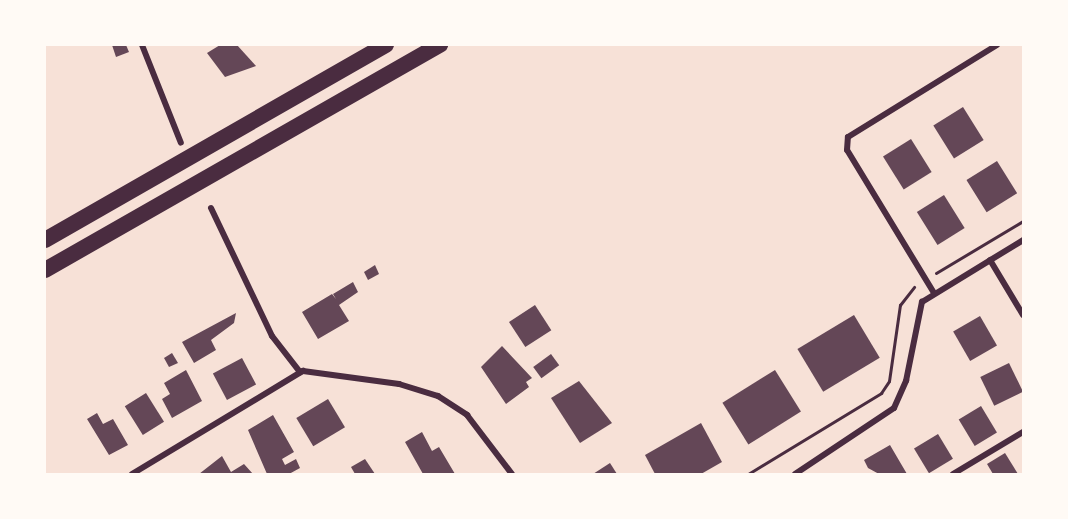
<!DOCTYPE html>
<style>
body{margin:0}
#map{position:relative;width:1068px;height:519px;overflow:hidden;background:#f7e1d7;font-family:"Varela Round",sans-serif}
div>[style]{position:absolute}
[style*='--x']{left:calc(var(--x)*1px);top:calc(var(--y)*1px);width:calc(var(--w)*1px);rotate:calc(var(--a)*1deg)}
.building>*{inset:0;background:#644757;transform-origin:0 0}
.path>*{height:3px;margin:-1.5px;padding:0 1.5px;transform-origin:1.5px;border-radius:1.5px;background:#4a2c40}
.minor>*{height:6px;margin:-3px;padding:0 3px;transform-origin:3px;border-radius:3px;background:#4a2c40}
.motorway>*{height:16px;margin:-8px;padding:0 8px;transform-origin:8px;border-radius:8px;background:#4a2c40}
span{translate:-50% -50%;white-space:nowrap;text-align:center;line-height:1.15;-webkit-text-stroke:6px #fffaf5;paint-order:stroke}
.frame{position:absolute;inset:0;border:46px solid #fffaf5;pointer-events:none}
</style>
<div id="map">
<div class="building">
<i style="clip-path:polygon(112px 45px,126px 45px,129px 52px,116px 57px)"></i>
<i style="clip-path:polygon(220px 45px,237px 45px,256px 66px,225px 77px,207px 53px)"></i>
<i style="left:963px;top:107px;width:39px;height:35px;rotate:58deg"></i>
<i style="left:911px;top:139px;width:39px;height:33px;rotate:58deg"></i>
<i style="left:997px;top:161px;width:38px;height:36px;rotate:58deg"></i>
<i style="left:944px;top:195px;width:39px;height:32px;rotate:58deg"></i>
<i style="clip-path:polygon(375px 265px,379px 274px,368px 280px,364px 272px)"></i>
<i style="clip-path:polygon(353px 282px,358px 292px,339px 305px,349px 321px,318px 339px,302px 312px,332px 294px,336px 299px,333px 294px)"></i>
<i style="left:535px;top:305px;width:30px;height:31px;rotate:57deg"></i>
<i style="clip-path:polygon(236px 313px,234px 323px,211px 340px,216px 350px,194px 363px,182px 342px)"></i>
<i style="left:854px;top:315px;width:50px;height:66px;rotate:59deg"></i>
<i style="left:980px;top:316px;width:34px;height:31px;rotate:60deg"></i>
<i style="clip-path:polygon(502px 346px,532px 378px,526px 382px,529px 387px,506px 404px,481px 367px)"></i>
<i style="clip-path:polygon(172px 353px,178px 363px,169px 367px,164px 358px)"></i>
<i style="left:551px;top:354px;width:14px;height:22px;rotate:54deg"></i>
<i style="left:242px;top:358px;width:30px;height:33px;rotate:62deg"></i>
<i style="left:1009px;top:363px;width:32px;height:32px;rotate:64deg"></i>
<i style="clip-path:polygon(186px 370px,202px 401px,172px 418px,162px 399px,170px 394px,164px 383px)"></i>
<i style="left:775px;top:370px;width:49px;height:62px;rotate:58deg"></i>
<i style="clip-path:polygon(579px 381px,612px 423px,580px 443px,551px 398px)"></i>
<i style="left:146px;top:393px;width:34px;height:25px;rotate:58deg"></i>
<i style="left:328px;top:399px;width:33px;height:37px;rotate:59deg"></i>
<i style="left:981px;top:406px;width:31px;height:26px;rotate:59deg"></i>
<i style="clip-path:polygon(97px 413px,103px 424px,113px 419px,128px 445px,109px 455px,87px 419px)"></i>
<i style="clip-path:polygon(273px 415px,294px 452px,282px 459px,285px 465px,296px 459px,300px 468px,289px 474px,267px 474px,248px 430px)"></i>
<i style="clip-path:polygon(701px 423px,722px 462px,701px 474px,655px 474px,645px 455px)"></i>
<i style="clip-path:polygon(422px 432px,432px 451px,439px 447px,455px 474px,423px 474px,405px 442px)"></i>
<i style="left:938px;top:434px;width:29px;height:28px;rotate:59deg"></i>
<i style="clip-path:polygon(890px 445px,897px 457px,907px 474px,879px 474px,868px 468px,864px 460px)"></i>
<i style="clip-path:polygon(1005px 453px,1018px 474px,993px 474px,987px 464px)"></i>
<i style="clip-path:polygon(222px 456px,231px 472px,244px 464px,253px 474px,199px 474px)"></i>
<i style="clip-path:polygon(365px 459px,375px 474px,355px 474px,351px 467px)"></i>
<i style="clip-path:polygon(610px 463px,617px 474px,593px 474px)"></i>
</div>
<div class="path">
<i style="--x:936;--y:273;--w:101;--a:-30.9"></i>
<i style="--x:748;--y:474;--w:156;--a:-31.3"></i>
<i style="--x:881;--y:393;--w:14;--a:-56"></i>
<i style="--x:889;--y:381;--w:77;--a:-81.8"></i>
<i style="--x:900;--y:305;--w:23;--a:-52"></i>
</div>
<div class="minor">
<i style="--x:142;--y:45;--w:105;--a:68.3"></i>
<i style="--x:211;--y:208;--w:142;--a:64.5"></i>
<i style="--x:272;--y:336;--w:46;--a:52.1"></i>
<i style="--x:990;--y:260;--w:64;--a:59"></i>
<i style="--x:934;--y:293;--w:167;--a:-121.3"></i>
<i style="--x:847;--y:150;--w:13;--a:-86"></i>
<i style="--x:848;--y:137;--w:175;--a:-31.7"></i>
<i style="--x:132;--y:474;--w:200;--a:-31.1"></i>
<i style="--x:303;--y:371;--w:97;--a:7.7"></i>
<i style="--x:399;--y:384;--w:41;--a:17.1"></i>
<i style="--x:438;--y:396;--w:35;--a:33"></i>
<i style="--x:467;--y:415;--w:74;--a:52.7"></i>
<i style="--x:795;--y:474;--w:119;--a:-33.7"></i>
<i style="--x:894;--y:408;--w:30;--a:-66"></i>
<i style="--x:906;--y:381;--w:81;--a:-78.6"></i>
<i style="--x:922;--y:302;--w:119;--a:-31.5"></i>
<i style="--x:953;--y:474;--w:82;--a:-31"></i>
</div>
<div class="motorway">
<i style="--x:45;--y:240;--w:393;--a:-29.8"></i>
<i style="--x:45;--y:270;--w:455;--a:-29.7"></i>
</div>
<div class="frame"></div>
</div>
